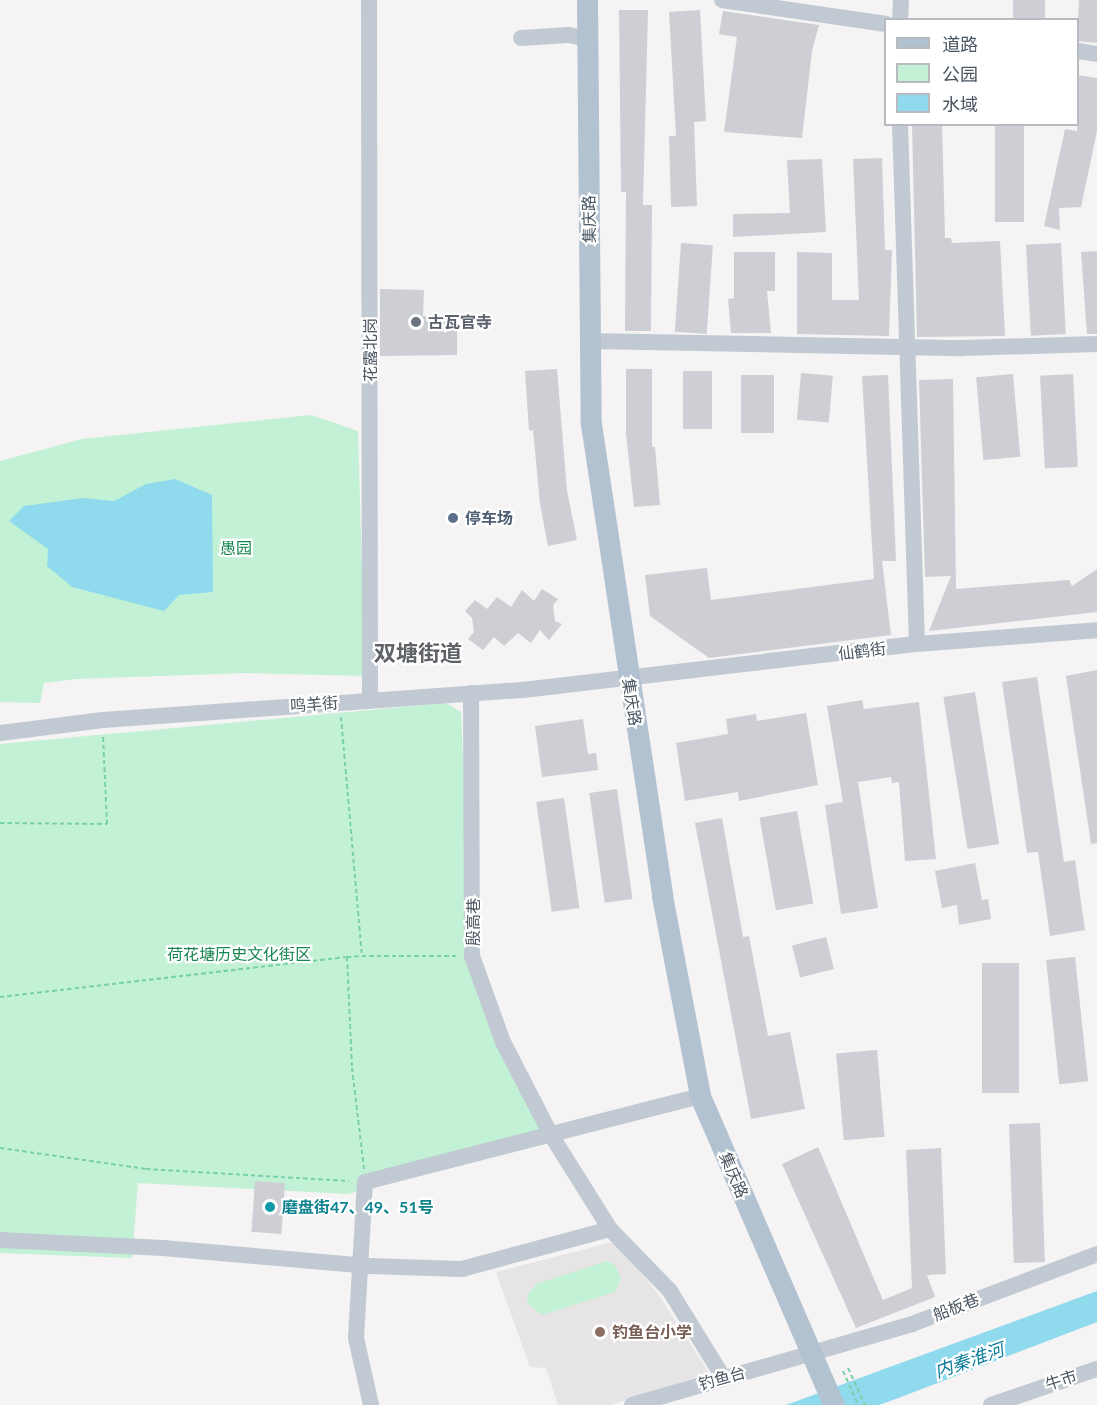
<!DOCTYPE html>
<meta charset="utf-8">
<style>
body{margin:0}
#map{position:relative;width:1097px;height:1405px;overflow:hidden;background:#f5f3f3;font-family:Lato,"Noto Sans SC",sans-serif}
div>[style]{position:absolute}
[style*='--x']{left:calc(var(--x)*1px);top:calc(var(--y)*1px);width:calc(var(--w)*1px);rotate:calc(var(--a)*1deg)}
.education>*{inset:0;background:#e6e4e5}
.green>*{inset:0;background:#c3f1d5}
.water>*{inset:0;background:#90daee}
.building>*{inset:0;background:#cdcfd5;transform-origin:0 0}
.path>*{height:2px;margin-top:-1px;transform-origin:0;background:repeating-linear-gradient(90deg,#7ad0a6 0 4.5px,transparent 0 7.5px)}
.minor>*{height:16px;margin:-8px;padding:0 8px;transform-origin:8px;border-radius:8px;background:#c1cad2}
.major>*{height:21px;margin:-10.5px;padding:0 10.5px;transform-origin:10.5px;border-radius:10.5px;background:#b3c2d1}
.dots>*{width:16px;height:16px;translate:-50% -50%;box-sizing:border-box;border:3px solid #fff;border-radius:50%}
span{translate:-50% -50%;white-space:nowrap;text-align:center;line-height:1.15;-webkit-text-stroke:4.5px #fff;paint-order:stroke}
.street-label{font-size:16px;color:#4a5661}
.worship-label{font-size:16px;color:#5b616d;font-weight:700}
.left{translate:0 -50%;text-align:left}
.service-label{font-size:16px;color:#4e5e75;font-weight:700}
.park-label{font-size:16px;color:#17864f}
.culture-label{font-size:16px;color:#0d838f;font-weight:700}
.education-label{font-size:16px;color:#785e54;font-weight:700}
.water-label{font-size:18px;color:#0c7c9b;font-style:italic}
.district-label{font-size:22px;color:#5f6368;font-weight:700}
.legend{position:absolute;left:884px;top:18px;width:195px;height:108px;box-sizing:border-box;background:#fff;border:2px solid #b7bbc0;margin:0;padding:8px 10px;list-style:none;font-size:18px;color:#4a5661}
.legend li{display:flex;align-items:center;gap:12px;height:30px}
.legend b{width:30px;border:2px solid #b7bbc0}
</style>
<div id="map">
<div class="education">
<i style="clip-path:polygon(617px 1241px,660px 1297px,709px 1373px,611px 1405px,558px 1405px,546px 1368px,530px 1367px,496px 1272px)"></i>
</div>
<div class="green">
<i style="clip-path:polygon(311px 415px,358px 431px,365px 676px,246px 673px,76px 679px,44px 683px,40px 703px,0 702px,0 461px,82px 439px)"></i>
<i style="clip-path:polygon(446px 703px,461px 712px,472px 956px,546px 1144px,348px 1194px,138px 1183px,132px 1258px,0 1253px,0 744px)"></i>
<i style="clip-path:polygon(607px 1261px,615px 1265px,621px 1279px,615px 1292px,542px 1315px,528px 1304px,527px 1296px,536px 1284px)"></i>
</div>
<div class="water">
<i style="clip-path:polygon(175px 479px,212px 495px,213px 592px,179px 595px,164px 611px,72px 587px,47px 566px,48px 549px,9px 521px,24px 506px,83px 498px,114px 501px,146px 484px)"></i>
<i style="clip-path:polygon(1097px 1291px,1097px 1322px,893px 1400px,879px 1405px,786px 1405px)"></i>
</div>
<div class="building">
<i style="left:1013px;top:0;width:32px;height:20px"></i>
<i style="clip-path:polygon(1079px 0,1097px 0,1097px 43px,1077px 41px)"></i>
<i style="clip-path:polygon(619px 10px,648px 10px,643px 205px,652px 205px,651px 331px,625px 331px,626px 192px,621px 192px)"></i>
<i style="clip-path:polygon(700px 10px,706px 121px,694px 122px,697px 206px,671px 207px,669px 136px,676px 136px,669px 12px)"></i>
<i style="clip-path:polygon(723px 11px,819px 25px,812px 51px,802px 138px,724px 132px,737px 37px,719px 34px)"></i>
<i style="clip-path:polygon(1077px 75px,1097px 78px,1097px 131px,1081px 207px,1059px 208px,1060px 230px,1044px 226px,1065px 129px,1077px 131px)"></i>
<i style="clip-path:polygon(912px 124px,942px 124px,945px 238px,951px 238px,952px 243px,1000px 241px,1005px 336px,917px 337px)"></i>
<i style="left:995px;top:124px;width:29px;height:98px"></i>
<i style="clip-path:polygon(882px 158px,885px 250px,892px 250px,889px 336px,797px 334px,797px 252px,832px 253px,832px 300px,859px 300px,853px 159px)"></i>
<i style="clip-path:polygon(822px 159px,826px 232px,733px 237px,733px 214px,790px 213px,787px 160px)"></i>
<i style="left:681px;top:243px;width:32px;height:89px;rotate:4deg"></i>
<i style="left:1061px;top:243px;width:91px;height:35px;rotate:87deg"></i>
<i style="clip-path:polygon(1097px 251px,1097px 334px,1087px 334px,1081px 252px)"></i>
<i style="clip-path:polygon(734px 252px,775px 252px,775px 291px,767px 291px,771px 333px,731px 333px,728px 299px,734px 298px)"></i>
<i style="clip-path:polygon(380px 289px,424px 290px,423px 316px,457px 317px,457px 355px,380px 356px)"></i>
<i style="clip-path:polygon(557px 369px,567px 491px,577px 540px,548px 546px,540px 504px,533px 430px,529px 431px,525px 371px)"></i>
<i style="clip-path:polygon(626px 369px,652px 369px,652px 447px,655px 447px,660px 505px,634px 507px,626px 434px)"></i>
<i style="left:683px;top:371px;width:29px;height:58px"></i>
<i style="left:801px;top:373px;width:32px;height:47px;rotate:5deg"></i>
<i style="left:1013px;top:374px;width:83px;height:37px;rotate:85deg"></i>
<i style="left:1073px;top:374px;width:93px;height:33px;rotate:87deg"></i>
<i style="left:741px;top:375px;width:33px;height:58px"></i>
<i style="clip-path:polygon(888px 375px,896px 561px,882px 561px,891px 635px,709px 658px,650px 616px,645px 575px,707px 568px,711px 600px,874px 579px,862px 376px)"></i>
<i style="clip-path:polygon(953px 379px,956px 589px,1069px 580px,1072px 586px,1097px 569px,1097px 612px,929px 631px,951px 576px,925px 577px,919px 380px)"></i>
<i style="clip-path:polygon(542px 589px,558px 599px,553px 605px,555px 621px,562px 624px,549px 640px,540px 630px,531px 643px,518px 633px,504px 646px,494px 637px,483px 650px,468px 639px,474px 632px,472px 618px,465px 611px,475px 600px,487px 609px,497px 597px,511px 607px,522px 590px,534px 601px)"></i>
<i style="clip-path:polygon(1097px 670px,1097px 843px,1091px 844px,1066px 676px)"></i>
<i style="clip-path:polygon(1037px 677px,1064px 862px,1075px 860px,1085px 930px,1050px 936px,1038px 852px,1027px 853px,1002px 682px)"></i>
<i style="left:975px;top:692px;width:154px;height:32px;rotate:81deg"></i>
<i style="clip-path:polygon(862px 700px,864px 709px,919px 702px,936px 859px,905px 861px,899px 782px,892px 783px,891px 777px,858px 782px,878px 908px,841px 914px,825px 805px,843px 802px,827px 706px)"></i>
<i style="clip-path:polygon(806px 713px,818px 785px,739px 801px,738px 792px,685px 801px,676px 743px,728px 734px,726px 719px,756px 714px,757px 721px)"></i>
<i style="clip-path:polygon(583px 719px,588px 754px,596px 753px,598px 770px,542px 777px,535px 726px)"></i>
<i style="left:617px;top:789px;width:111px;height:28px;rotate:82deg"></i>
<i style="left:564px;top:798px;width:111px;height:28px;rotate:82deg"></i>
<i style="left:797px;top:811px;width:94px;height:38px;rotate:80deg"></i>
<i style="clip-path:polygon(722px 818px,743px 937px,749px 936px,768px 1036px,790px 1032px,805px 1109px,751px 1119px,695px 823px)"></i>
<i style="clip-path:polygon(975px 863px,982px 900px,988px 899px,991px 919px,959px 925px,957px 905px,942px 908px,935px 871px)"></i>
<i style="left:826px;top:937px;width:33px;height:35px;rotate:76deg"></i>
<i style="left:1075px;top:957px;width:125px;height:29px;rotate:84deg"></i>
<i style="left:982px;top:963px;width:37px;height:130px"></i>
<i style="left:877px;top:1050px;width:87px;height:41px;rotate:85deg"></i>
<i style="left:1040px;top:1123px;width:139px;height:31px;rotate:88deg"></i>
<i style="clip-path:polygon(818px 1147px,883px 1300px,912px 1288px,906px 1150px,941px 1148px,946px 1274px,927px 1275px,935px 1297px,856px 1328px,782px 1164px)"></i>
<i style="left:255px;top:1181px;width:30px;height:51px;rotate:4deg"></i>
</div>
<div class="path">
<i style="--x:341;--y:717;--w:240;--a:85"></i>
<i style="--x:362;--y:956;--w:96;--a:0"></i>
<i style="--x:0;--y:823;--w:107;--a:0.5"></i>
<i style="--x:107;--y:824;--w:89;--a:-92.6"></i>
<i style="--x:347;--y:957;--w:15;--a:-4"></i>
<i style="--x:0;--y:997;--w:349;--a:-6.6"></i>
<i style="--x:347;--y:957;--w:111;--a:87.4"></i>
<i style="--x:352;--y:1068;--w:102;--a:83.2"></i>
<i style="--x:0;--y:1148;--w:148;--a:8.2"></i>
<i style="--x:146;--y:1169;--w:203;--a:3.4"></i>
<i style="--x:848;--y:1368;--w:41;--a:65.3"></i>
<i style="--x:843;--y:1371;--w:37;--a:66"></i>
</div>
<div class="minor">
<i style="--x:369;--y:0;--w:700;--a:89.92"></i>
<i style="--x:722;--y:0;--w:166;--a:8.3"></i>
<i style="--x:900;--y:20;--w:20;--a:-87"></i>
<i style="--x:521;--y:38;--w:48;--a:-3.6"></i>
<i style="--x:569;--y:35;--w:17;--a:13"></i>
<i style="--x:1078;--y:51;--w:19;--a:9"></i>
<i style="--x:900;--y:124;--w:520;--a:88.13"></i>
<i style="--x:591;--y:341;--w:372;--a:1.1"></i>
<i style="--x:963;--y:348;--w:134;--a:-1.7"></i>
<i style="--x:471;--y:693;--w:263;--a:89.8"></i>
<i style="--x:472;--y:956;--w:91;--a:70.2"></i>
<i style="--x:503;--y:1042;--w:105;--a:62.7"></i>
<i style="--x:551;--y:1135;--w:111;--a:57.9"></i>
<i style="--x:610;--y:1229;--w:86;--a:45.9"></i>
<i style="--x:670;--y:1291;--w:101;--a:58.4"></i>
<i style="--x:0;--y:733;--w:104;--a:-7.2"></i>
<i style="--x:103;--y:720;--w:421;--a:-4.1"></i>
<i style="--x:523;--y:690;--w:397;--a:-6.7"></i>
<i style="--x:917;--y:644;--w:181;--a:-4.4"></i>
<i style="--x:0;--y:1240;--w:163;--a:2.8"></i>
<i style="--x:163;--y:1248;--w:208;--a:5"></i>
<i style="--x:370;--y:1266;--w:92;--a:1.9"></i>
<i style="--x:462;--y:1269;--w:153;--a:-15.1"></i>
<i style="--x:371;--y:1405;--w:69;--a:-102.6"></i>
<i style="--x:356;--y:1338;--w:156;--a:-86.7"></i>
<i style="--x:365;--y:1182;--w:346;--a:-14.4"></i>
<i style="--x:632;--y:1405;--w:291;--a:-16.1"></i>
<i style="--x:912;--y:1324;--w:198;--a:-20.7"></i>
<i style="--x:991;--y:1405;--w:112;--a:-18.8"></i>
</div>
<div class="major">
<i style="--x:587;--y:0;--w:424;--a:89.5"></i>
<i style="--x:591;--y:424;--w:477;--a:81.4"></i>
<i style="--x:662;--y:896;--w:204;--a:79.2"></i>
<i style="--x:700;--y:1096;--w:337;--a:66.6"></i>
</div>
<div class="dots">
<i style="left:416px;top:322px;background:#6b7280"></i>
<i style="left:453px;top:518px;background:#5c6f8a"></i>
<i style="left:270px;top:1207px;background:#0f9aa8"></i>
<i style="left:600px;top:1332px;background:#8d6e63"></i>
</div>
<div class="street-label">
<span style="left:589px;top:219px;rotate:-91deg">集庆路</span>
<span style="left:370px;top:350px;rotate:-90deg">花露北岗</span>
<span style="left:862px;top:651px;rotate:-7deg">仙鹤街</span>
<span style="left:632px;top:702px;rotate:81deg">集庆路</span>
<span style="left:314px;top:704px;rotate:-4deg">鸣羊街</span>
<span style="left:473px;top:922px;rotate:-90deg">殷高巷</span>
<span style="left:734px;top:1175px;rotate:67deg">集庆路</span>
<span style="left:956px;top:1307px;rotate:-21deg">船板巷</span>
<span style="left:722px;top:1378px;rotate:-16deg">钓鱼台</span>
<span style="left:1061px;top:1380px;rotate:-18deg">牛市</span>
</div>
<div class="worship-label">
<span class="left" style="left:428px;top:322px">古瓦官寺</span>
</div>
<div class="service-label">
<span class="left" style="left:465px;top:518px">停车场</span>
</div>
<div class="park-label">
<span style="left:236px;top:548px">愚园</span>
<span style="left:239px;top:954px">荷花塘历史文化街区</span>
</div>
<div class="culture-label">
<span class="left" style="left:282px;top:1207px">磨盘街47、49、51号</span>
</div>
<div class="education-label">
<span class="left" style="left:612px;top:1332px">钓鱼台小学</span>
</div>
<div class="water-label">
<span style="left:969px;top:1360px;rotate:-19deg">内秦淮河</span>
</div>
<div class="district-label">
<span style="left:418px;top:653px">双塘街道</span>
</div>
<ul class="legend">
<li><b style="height:8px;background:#b3c2d1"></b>道路</li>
<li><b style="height:16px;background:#c3f1d5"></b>公园</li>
<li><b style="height:16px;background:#90daee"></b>水域</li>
</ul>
</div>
